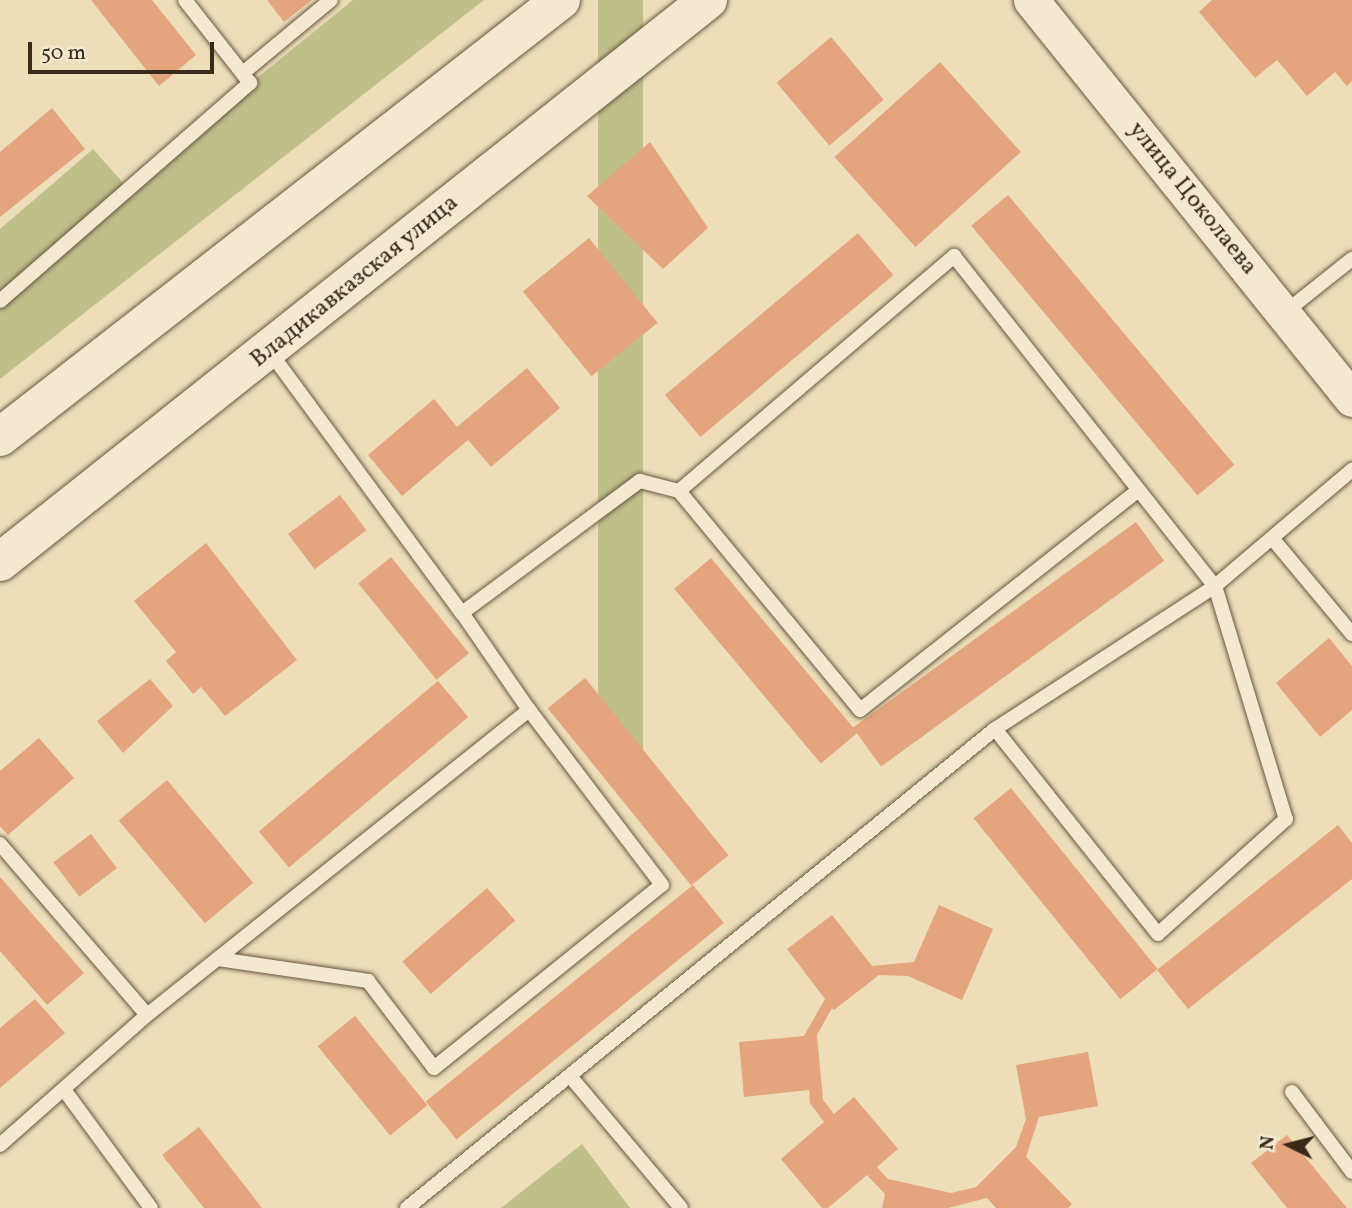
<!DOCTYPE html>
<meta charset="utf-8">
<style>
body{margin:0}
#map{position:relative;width:1352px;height:1208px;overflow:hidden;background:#edddb8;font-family:Vollkorn,serif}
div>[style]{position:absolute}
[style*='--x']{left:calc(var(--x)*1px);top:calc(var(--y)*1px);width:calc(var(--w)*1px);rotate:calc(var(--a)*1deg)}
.green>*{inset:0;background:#bfbf8a;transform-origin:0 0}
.building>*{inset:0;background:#e4a47d;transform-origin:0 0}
.roads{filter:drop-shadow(0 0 2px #685742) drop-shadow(0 0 2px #685742)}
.service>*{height:14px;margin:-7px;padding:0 7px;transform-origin:7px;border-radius:7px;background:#f3e9d1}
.tertiary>*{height:35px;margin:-17.5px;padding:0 17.5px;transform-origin:17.5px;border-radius:17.5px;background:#f3e9d1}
.secondary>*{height:38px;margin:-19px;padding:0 19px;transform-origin:19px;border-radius:19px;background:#f3e9d1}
span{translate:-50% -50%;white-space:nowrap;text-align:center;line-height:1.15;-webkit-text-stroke:5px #f3e9d1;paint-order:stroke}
.street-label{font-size:24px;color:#3b2a1a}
.north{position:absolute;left:1254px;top:1110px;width:70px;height:70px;-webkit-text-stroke:5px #f3e9d1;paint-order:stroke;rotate:276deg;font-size:19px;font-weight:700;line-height:28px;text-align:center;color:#3b2a1a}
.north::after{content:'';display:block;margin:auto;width:24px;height:32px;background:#3b2a1a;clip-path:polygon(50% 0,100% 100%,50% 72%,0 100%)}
.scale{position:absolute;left:28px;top:42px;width:186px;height:32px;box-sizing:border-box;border:4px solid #3b2a1a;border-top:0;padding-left:9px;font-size:21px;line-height:24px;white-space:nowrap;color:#3b2a1a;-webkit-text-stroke:5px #f3e9d1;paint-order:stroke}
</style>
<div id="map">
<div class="green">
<i style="clip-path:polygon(353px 0,484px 0,0 379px,0 229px,93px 149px,125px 185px)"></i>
<i style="left:598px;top:0;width:45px;height:766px"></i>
<i style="clip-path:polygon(582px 1144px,630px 1208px,501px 1208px)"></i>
</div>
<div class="building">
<i style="clip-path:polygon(91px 0,152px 0,196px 55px,159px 86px)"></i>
<i style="clip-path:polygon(267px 0,312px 0,284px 22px)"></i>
<i style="clip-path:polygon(1212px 0,1352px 0,1352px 81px,1347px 86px,1335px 72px,1307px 96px,1277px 60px,1255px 78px,1199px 12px)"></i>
<i style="left:831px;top:37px;width:82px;height:71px;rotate:50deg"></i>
<i style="left:940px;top:62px;width:121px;height:142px;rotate:48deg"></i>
<i style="clip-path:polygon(52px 108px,85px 149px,0 217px,0 152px)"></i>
<i style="clip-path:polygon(650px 142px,708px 228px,663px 269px,587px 196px)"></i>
<i style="left:1008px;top:195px;width:352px;height:48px;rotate:50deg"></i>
<i style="left:858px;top:233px;width:55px;height:252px;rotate:50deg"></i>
<i style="left:589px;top:238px;width:109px;height:85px;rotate:51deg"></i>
<i style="clip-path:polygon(527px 368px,560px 408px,491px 467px,468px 440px,402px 496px,368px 455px,434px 399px,457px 427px)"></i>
<i style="left:340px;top:495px;width:44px;height:65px;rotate:53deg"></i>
<i style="left:1136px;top:522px;width:48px;height:350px;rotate:54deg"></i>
<i style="clip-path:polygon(206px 543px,297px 660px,225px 716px,201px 687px,193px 694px,166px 661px,176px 652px,134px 601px)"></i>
<i style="left:391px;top:557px;width:124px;height:42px;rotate:51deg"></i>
<i style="left:711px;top:558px;width:228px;height:48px;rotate:50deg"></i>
<i style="clip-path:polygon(1329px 638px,1352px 666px,1352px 710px,1320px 737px,1276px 683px)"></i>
<i style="left:585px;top:678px;width:228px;height:48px;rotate:51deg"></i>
<i style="clip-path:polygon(150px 679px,173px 706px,123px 753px,97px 721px)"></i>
<i style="left:438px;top:681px;width:47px;height:234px;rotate:50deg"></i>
<i style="clip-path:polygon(39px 738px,74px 778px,8px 835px,0 826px,0 771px)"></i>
<i style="left:167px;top:780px;width:134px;height:63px;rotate:50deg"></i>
<i style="left:1011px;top:788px;width:233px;height:48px;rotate:51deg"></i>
<i style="clip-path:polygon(1338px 825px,1352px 843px,1352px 879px,1188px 1009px,1157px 970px)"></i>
<i style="left:91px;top:834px;width:43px;height:47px;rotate:53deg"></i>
<i style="clip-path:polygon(0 877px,84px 973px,47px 1005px,0 951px)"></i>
<i style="left:693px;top:885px;width:49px;height:344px;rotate:51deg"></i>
<i style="left:487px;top:888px;width:43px;height:112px;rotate:49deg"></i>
<i style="clip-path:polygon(939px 905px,993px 929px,962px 1000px,908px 976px,879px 975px,834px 1010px,832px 1008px,817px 1035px,823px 1100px,834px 1114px,854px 1097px,898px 1149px,877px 1167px,888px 1179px,951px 1193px,976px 1187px,1016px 1147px,1026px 1119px,1016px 1065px,1088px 1052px,1098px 1106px,1039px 1117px,1026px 1157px,1072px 1204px,1068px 1208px,996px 1208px,987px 1198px,948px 1208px,882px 1208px,885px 1194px,867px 1175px,828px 1208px,822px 1208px,781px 1159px,824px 1122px,810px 1103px,809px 1090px,744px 1097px,739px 1042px,804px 1036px,825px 999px,787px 949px,832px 915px,872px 966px,914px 962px)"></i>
<i style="clip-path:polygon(35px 999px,65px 1033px,0 1088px,0 1028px)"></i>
<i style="left:355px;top:1016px;width:115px;height:48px;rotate:51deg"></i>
<i style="clip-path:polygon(199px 1127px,262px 1208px,204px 1208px,162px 1155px)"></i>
<i style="clip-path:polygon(1287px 1135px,1347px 1208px,1287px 1208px,1251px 1163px)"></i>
</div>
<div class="roads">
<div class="service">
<i style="--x:243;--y:73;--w:114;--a:-39.7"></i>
<i style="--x:0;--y:301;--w:332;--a:-41.1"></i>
<i style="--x:250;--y:83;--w:105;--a:-128.1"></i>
<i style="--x:1284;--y:313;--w:87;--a:-38.5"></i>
<i style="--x:270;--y:352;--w:324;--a:53.7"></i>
<i style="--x:462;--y:613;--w:222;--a:-36.6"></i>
<i style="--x:640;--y:481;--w:40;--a:14.4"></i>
<i style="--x:679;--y:491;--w:362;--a:-40.5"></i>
<i style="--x:954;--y:256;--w:421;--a:51.7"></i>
<i style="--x:1215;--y:586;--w:180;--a:-40.3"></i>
<i style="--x:679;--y:491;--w:284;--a:50.4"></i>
<i style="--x:860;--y:710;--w:355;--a:-38.3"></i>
<i style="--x:1272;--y:538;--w:125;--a:50.2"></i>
<i style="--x:1215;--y:586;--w:244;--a:73.1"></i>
<i style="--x:1286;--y:819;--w:172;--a:138.1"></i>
<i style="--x:1158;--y:934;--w:262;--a:-128.5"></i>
<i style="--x:995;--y:729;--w:262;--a:-33"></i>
<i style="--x:0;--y:844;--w:225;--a:49.3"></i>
<i style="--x:218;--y:959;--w:152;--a:8.3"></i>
<i style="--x:368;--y:981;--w:109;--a:52.8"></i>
<i style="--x:434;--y:1068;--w:292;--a:-38.8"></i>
<i style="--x:662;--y:885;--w:220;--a:-127.2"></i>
<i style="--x:570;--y:1076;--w:172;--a:49.9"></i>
<i style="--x:65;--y:1091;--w:145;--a:53.7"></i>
<i style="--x:1292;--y:1092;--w:100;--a:53.1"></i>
<i style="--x:0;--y:1145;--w:196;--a:-41.5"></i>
<i style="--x:147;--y:1015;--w:489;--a:-38.6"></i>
<i style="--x:529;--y:710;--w:118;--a:-124.6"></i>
<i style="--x:407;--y:1208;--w:758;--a:-39.17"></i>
</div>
<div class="tertiary">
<i style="--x:1031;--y:0;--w:512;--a:51.18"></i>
</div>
<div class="secondary">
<i style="--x:0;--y:437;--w:711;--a:-37.92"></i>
<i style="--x:0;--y:562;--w:904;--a:-38.44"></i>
</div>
</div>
<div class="street-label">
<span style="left:1192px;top:199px;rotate:51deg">улица Цоколаева</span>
<span style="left:355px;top:282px;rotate:-39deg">Владикавказская улица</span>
</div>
<div class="north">N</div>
<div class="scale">50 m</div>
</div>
